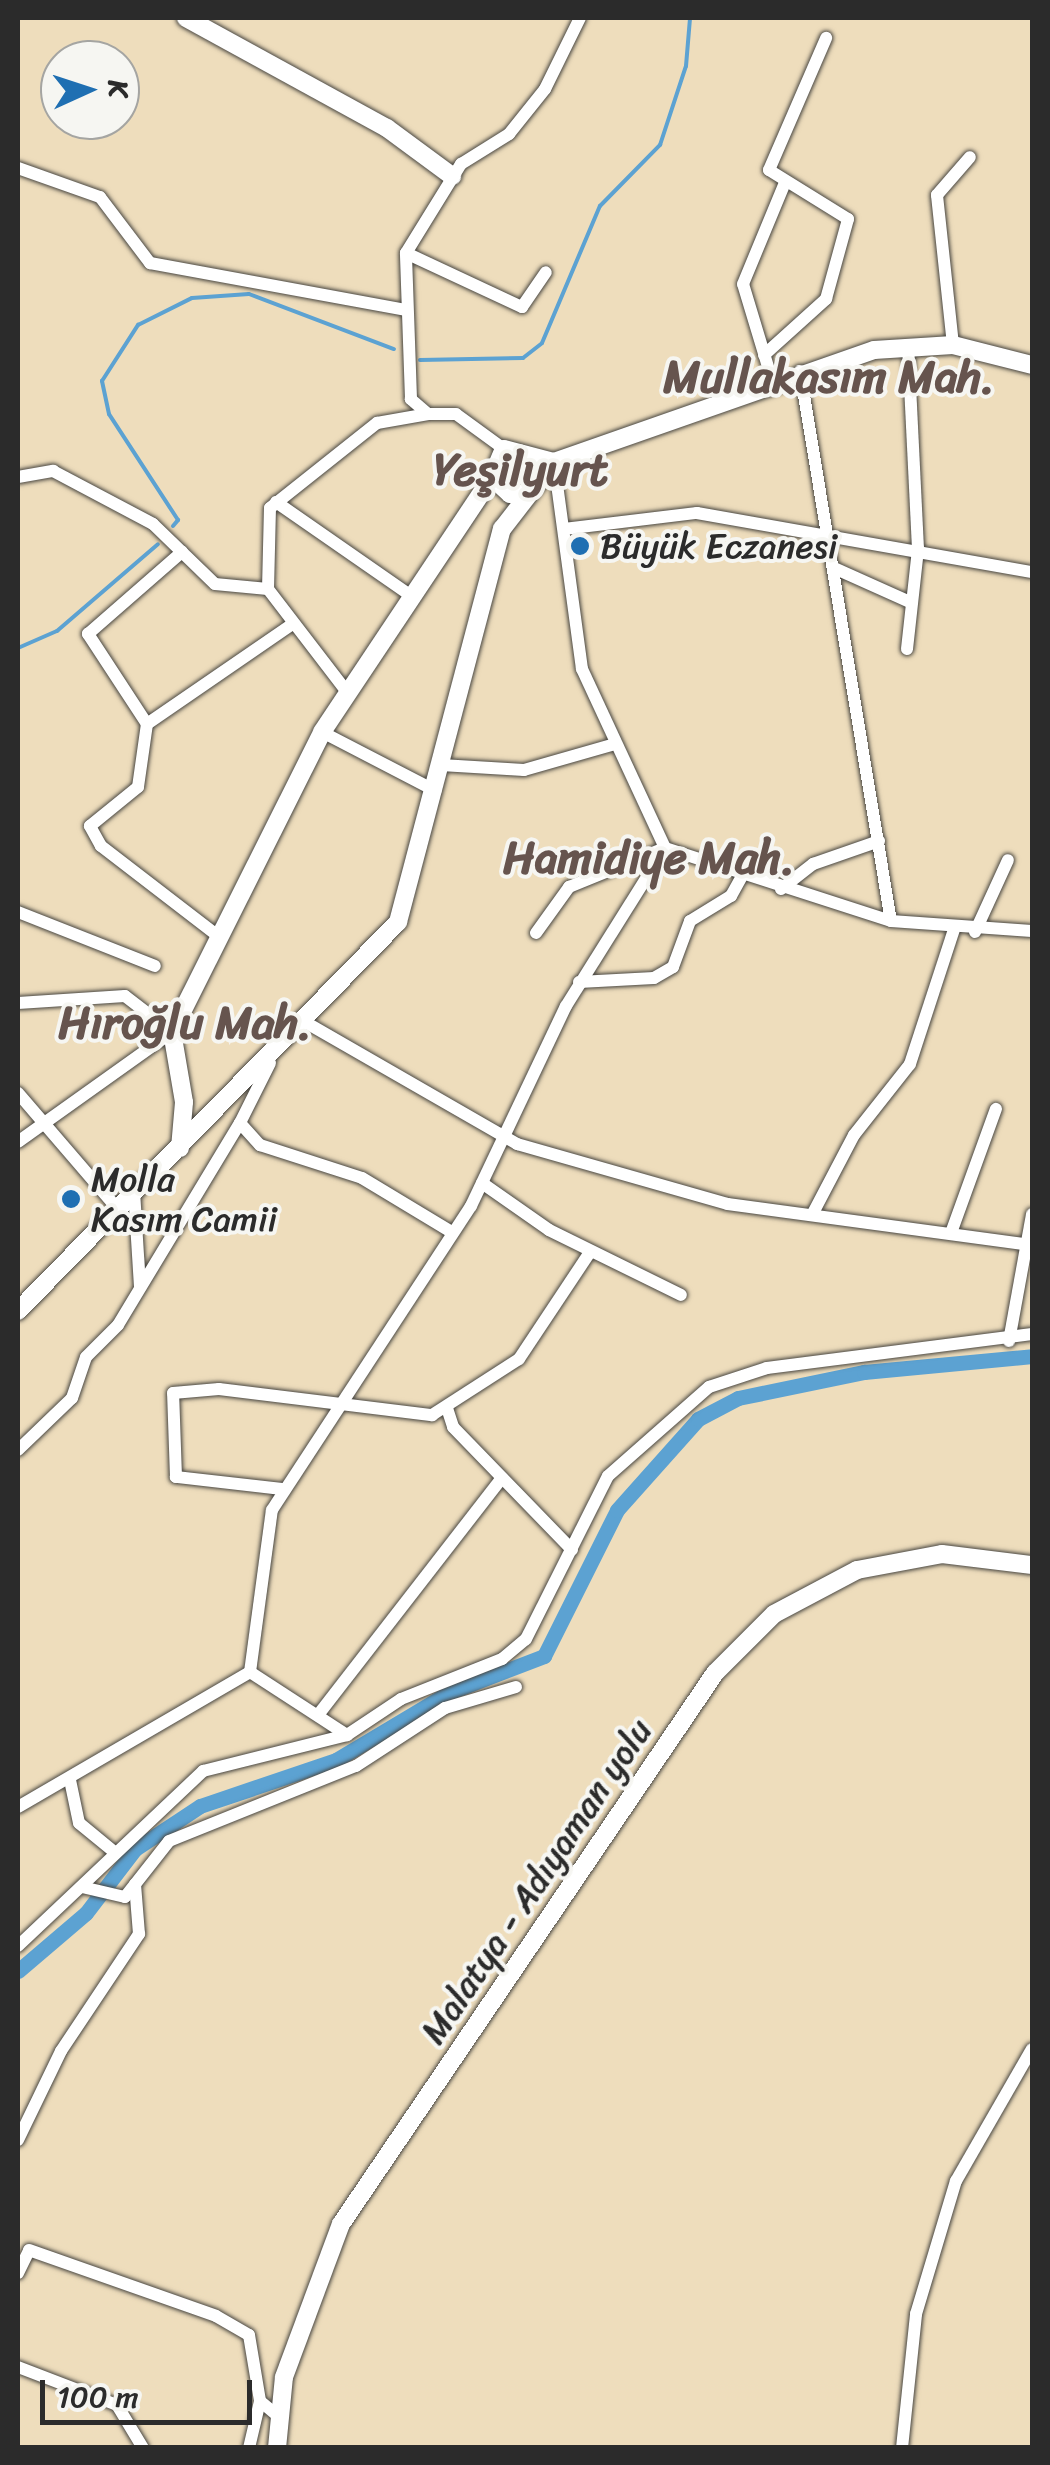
<!DOCTYPE html>
<meta charset="utf-8">
<style>
body{margin:0}
#map{position:relative;width:1050px;height:2465px;overflow:hidden;background:#eeddbc;font-family:Sriracha,sans-serif}
div>[style]{position:absolute}
[style*='--x']{left:calc(var(--x)*1px);top:calc(var(--y)*1px);width:calc(var(--w)*1px);rotate:calc(var(--a)*1deg)}
.stream>*{height:4px;margin:-2px;padding:0 2px;transform-origin:2px;border-radius:2px;background:#5ca2d2}
.canal>*{height:15px;margin:-7.5px;padding:0 7.5px;transform-origin:7.5px;border-radius:7.5px;background:#5ca2d2}
.roads{filter:drop-shadow(0 0 2px #484641) drop-shadow(0 0 2px #484641)}
.street>*{height:12px;margin:-6px;padding:0 6px;transform-origin:6px;border-radius:6px;background:#fff}
.secondary>*{height:18px;margin:-9px;padding:0 9px;transform-origin:9px;border-radius:9px;background:#fff}
.dots>*{width:28px;height:28px;translate:-50% -50%;box-sizing:border-box;border:5px solid #f6f6f2;border-radius:50%}
span{translate:-50% -50%;white-space:nowrap;text-align:center;line-height:1.15;-webkit-text-stroke:8px #f6f6f2;paint-order:stroke}
.poi-label{font-size:35px;color:#2b2b2b}
.left{translate:0 -50%;text-align:left}
.street-label{font-size:35px;color:#2b2b2b}
.district-label{font-size:45px;color:#66544e;font-weight:700}
.frame{position:absolute;inset:0;border:20px solid #2b2b2b;pointer-events:none}
.north{position:absolute;left:40px;top:40px;width:100px;height:100px;box-sizing:border-box;background:#f6f6f2;border:2px solid #a5a5a2;border-radius:50%;rotate:87deg;font-size:28px;font-weight:700;line-height:40px;text-align:center;color:#2b2b2b}
.north::after{content:'';display:block;margin:auto;width:35px;height:45px;background:#1f6fb2;clip-path:polygon(50% 0,100% 100%,50% 72%,0 100%)}
.scale{position:absolute;left:40px;top:2380px;width:212px;height:45px;box-sizing:border-box;border:5px solid #2b2b2b;border-top:0;padding-left:12px;font-size:30px;line-height:35px;white-space:nowrap;color:#2b2b2b;-webkit-text-stroke:8px #f6f6f2;paint-order:stroke}
</style>
<div id="map">
<div class="stream">
<i style="--x:420;--y:360;--w:103;--a:-1.1"></i>
<i style="--x:523;--y:358;--w:24;--a:-38"></i>
<i style="--x:542;--y:343;--w:149;--a:-67.1"></i>
<i style="--x:600;--y:206;--w:86;--a:-45.5"></i>
<i style="--x:660;--y:145;--w:83;--a:-71.8"></i>
<i style="--x:686;--y:66;--w:48;--a:-85.2"></i>
<i style="--x:173;--y:526;--w:8;--a:-50"></i>
<i style="--x:178;--y:520;--w:126;--a:-123.1"></i>
<i style="--x:109;--y:414;--w:34;--a:-102"></i>
<i style="--x:102;--y:381;--w:67;--a:-57.3"></i>
<i style="--x:138;--y:325;--w:60;--a:-26.6"></i>
<i style="--x:192;--y:298;--w:57;--a:-4"></i>
<i style="--x:249;--y:294;--w:155;--a:20.8"></i>
<i style="--x:18;--y:648;--w:43;--a:-23.6"></i>
<i style="--x:57;--y:631;--w:133;--a:-40.7"></i>
</div>
<div class="canal">
<i style="--x:18;--y:1971;--w:89;--a:-40.5"></i>
<i style="--x:86;--y:1913;--w:81;--a:-52.6"></i>
<i style="--x:135;--y:1849;--w:78;--a:-33.5"></i>
<i style="--x:200;--y:1806;--w:144;--a:-18.7"></i>
<i style="--x:336;--y:1760;--w:131;--a:-30.9"></i>
<i style="--x:448;--y:1693;--w:103;--a:-21.1"></i>
<i style="--x:544;--y:1656;--w:163;--a:-63.4"></i>
<i style="--x:617;--y:1510;--w:122;--a:-48.3"></i>
<i style="--x:698;--y:1419;--w:45;--a:-27.7"></i>
<i style="--x:738;--y:1398;--w:129;--a:-11.7"></i>
<i style="--x:864;--y:1372;--w:169;--a:-5.4"></i>
</div>
<div class="roads">
<div class="street">
<i style="--x:18;--y:168;--w:87;--a:19.5"></i>
<i style="--x:100;--y:197;--w:83;--a:52.9"></i>
<i style="--x:150;--y:263;--w:261;--a:10.4"></i>
<i style="--x:406;--y:253;--w:128;--a:25"></i>
<i style="--x:522;--y:307;--w:42;--a:-55.6"></i>
<i style="--x:953;--y:345;--w:151;--a:-96.1"></i>
<i style="--x:937;--y:195;--w:50;--a:-49"></i>
<i style="--x:764;--y:355;--w:84;--a:-42.1"></i>
<i style="--x:826;--y:299;--w:83;--a:-74.6"></i>
<i style="--x:848;--y:219;--w:93;--a:-148.2"></i>
<i style="--x:769;--y:170;--w:144;--a:-66.6"></i>
<i style="--x:800;--y:371;--w:557;--a:80.61"></i>
<i style="--x:772;--y:380;--w:100;--a:-106.8"></i>
<i style="--x:743;--y:284;--w:107;--a:-67.5"></i>
<i style="--x:504;--y:449;--w:59;--a:-143.9"></i>
<i style="--x:456;--y:414;--w:28;--a:180"></i>
<i style="--x:428;--y:414;--w:23;--a:-139"></i>
<i style="--x:411;--y:399;--w:146;--a:-92"></i>
<i style="--x:406;--y:253;--w:105;--a:-58.3"></i>
<i style="--x:461;--y:164;--w:57;--a:-32"></i>
<i style="--x:509;--y:134;--w:58;--a:-51.3"></i>
<i style="--x:545;--y:89;--w:79;--a:-63.8"></i>
<i style="--x:554;--y:462;--w:209;--a:82.3"></i>
<i style="--x:582;--y:669;--w:197;--a:65.1"></i>
<i style="--x:665;--y:848;--w:237;--a:17.9"></i>
<i style="--x:891;--y:921;--w:141;--a:4.1"></i>
<i style="--x:18;--y:477;--w:36;--a:-10"></i>
<i style="--x:53;--y:471;--w:113;--a:27.9"></i>
<i style="--x:153;--y:524;--w:86;--a:44.1"></i>
<i style="--x:215;--y:584;--w:53;--a:5.4"></i>
<i style="--x:276;--y:502;--w:165;--a:34.8"></i>
<i style="--x:564;--y:529;--w:134;--a:-6.9"></i>
<i style="--x:697;--y:513;--w:340;--a:10"></i>
<i style="--x:834;--y:568;--w:85;--a:24.2"></i>
<i style="--x:907;--y:649;--w:101;--a:-83.7"></i>
<i style="--x:918;--y:549;--w:203;--a:-92.8"></i>
<i style="--x:347;--y:692;--w:130;--a:-127.5"></i>
<i style="--x:268;--y:589;--w:81;--a:-88.6"></i>
<i style="--x:270;--y:508;--w:137;--a:-38.5"></i>
<i style="--x:377;--y:423;--w:52;--a:-10"></i>
<i style="--x:147;--y:724;--w:108;--a:-123.2"></i>
<i style="--x:88;--y:634;--w:125;--a:-41.1"></i>
<i style="--x:322;--y:732;--w:128;--a:27.4"></i>
<i style="--x:441;--y:765;--w:83;--a:3.4"></i>
<i style="--x:524;--y:770;--w:91;--a:-15.9"></i>
<i style="--x:781;--y:889;--w:41;--a:-38"></i>
<i style="--x:813;--y:864;--w:70;--a:-19.2"></i>
<i style="--x:18;--y:912;--w:147;--a:21.5"></i>
<i style="--x:975;--y:932;--w:79;--a:-65.4"></i>
<i style="--x:536;--y:933;--w:57;--a:-54.3"></i>
<i style="--x:569;--y:887;--w:100;--a:-22.2"></i>
<i style="--x:218;--y:936;--w:148;--a:-142.4"></i>
<i style="--x:101;--y:846;--w:23;--a:-119"></i>
<i style="--x:90;--y:826;--w:62;--a:-39.1"></i>
<i style="--x:138;--y:787;--w:64;--a:-81.9"></i>
<i style="--x:147;--y:724;--w:175;--a:-34.5"></i>
<i style="--x:579;--y:982;--w:75;--a:-3.1"></i>
<i style="--x:654;--y:978;--w:22;--a:-30"></i>
<i style="--x:673;--y:967;--w:49;--a:-69.7"></i>
<i style="--x:690;--y:921;--w:48;--a:-31.4"></i>
<i style="--x:731;--y:896;--w:23;--a:-61"></i>
<i style="--x:18;--y:1003;--w:107;--a:-3.7"></i>
<i style="--x:125;--y:996;--w:59;--a:37.5"></i>
<i style="--x:172;--y:1032;--w:189;--a:144.5"></i>
<i style="--x:305;--y:1022;--w:245;--a:29.9"></i>
<i style="--x:517;--y:1144;--w:219;--a:15.9"></i>
<i style="--x:728;--y:1204;--w:307;--a:7.7"></i>
<i style="--x:270;--y:1063;--w:67;--a:116.6"></i>
<i style="--x:240;--y:1123;--w:30;--a:48"></i>
<i style="--x:260;--y:1145;--w:107;--a:17.9"></i>
<i style="--x:362;--y:1178;--w:106;--a:31.1"></i>
<i style="--x:18;--y:1093;--w:152;--a:49.3"></i>
<i style="--x:482;--y:1183;--w:82;--a:35"></i>
<i style="--x:549;--y:1230;--w:147;--a:26.2"></i>
<i style="--x:134;--y:1191;--w:96;--a:86.4"></i>
<i style="--x:812;--y:1215;--w:90;--a:-62.3"></i>
<i style="--x:854;--y:1135;--w:90;--a:-51.7"></i>
<i style="--x:910;--y:1064;--w:142;--a:-71.9"></i>
<i style="--x:951;--y:1233;--w:132;--a:-70.1"></i>
<i style="--x:1009;--y:1341;--w:129;--a:-79.7"></i>
<i style="--x:447;--y:1408;--w:20;--a:72"></i>
<i style="--x:453;--y:1427;--w:171;--a:45.9"></i>
<i style="--x:18;--y:1450;--w:75;--a:-43.9"></i>
<i style="--x:72;--y:1398;--w:43;--a:-71.1"></i>
<i style="--x:86;--y:1357;--w:45;--a:-45"></i>
<i style="--x:118;--y:1325;--w:236;--a:-58.9"></i>
<i style="--x:282;--y:1489;--w:107;--a:-173.5"></i>
<i style="--x:176;--y:1477;--w:84;--a:-92"></i>
<i style="--x:173;--y:1393;--w:46;--a:-5"></i>
<i style="--x:219;--y:1389;--w:215;--a:7"></i>
<i style="--x:432;--y:1415;--w:103;--a:-32.8"></i>
<i style="--x:519;--y:1359;--w:128;--a:-56.4"></i>
<i style="--x:250;--y:1672;--w:116;--a:33"></i>
<i style="--x:318;--y:1715;--w:300;--a:-52.2"></i>
<i style="--x:70;--y:1780;--w:44;--a:78.2"></i>
<i style="--x:79;--y:1823;--w:44;--a:39.5"></i>
<i style="--x:18;--y:1807;--w:268;--a:-30.2"></i>
<i style="--x:250;--y:1672;--w:163;--a:-82.3"></i>
<i style="--x:272;--y:1510;--w:363;--a:-56.8"></i>
<i style="--x:471;--y:1206;--w:221;--a:-64.6"></i>
<i style="--x:566;--y:1006;--w:186;--a:-57.9"></i>
<i style="--x:82;--y:1887;--w:44;--a:13.1"></i>
<i style="--x:125;--y:1897;--w:71;--a:-51.8"></i>
<i style="--x:169;--y:1841;--w:201;--a:-21.9"></i>
<i style="--x:356;--y:1766;--w:106;--a:-33.1"></i>
<i style="--x:445;--y:1708;--w:74;--a:-16.5"></i>
<i style="--x:18;--y:1946;--w:255;--a:-43.4"></i>
<i style="--x:203;--y:1771;--w:148;--a:-14"></i>
<i style="--x:347;--y:1735;--w:65;--a:-33.7"></i>
<i style="--x:401;--y:1699;--w:109;--a:-21.6"></i>
<i style="--x:502;--y:1659;--w:31;--a:-40"></i>
<i style="--x:526;--y:1639;--w:182;--a:-63.3"></i>
<i style="--x:608;--y:1476;--w:135;--a:-41.4"></i>
<i style="--x:709;--y:1387;--w:61;--a:-18.1"></i>
<i style="--x:767;--y:1368;--w:267;--a:-7.3"></i>
<i style="--x:18;--y:2140;--w:99;--a:-64.2"></i>
<i style="--x:61;--y:2051;--w:141;--a:-56.3"></i>
<i style="--x:139;--y:1934;--w:50;--a:-94.6"></i>
<i style="--x:18;--y:2273;--w:25;--a:-64"></i>
<i style="--x:29;--y:2250;--w:198;--a:19.4"></i>
<i style="--x:216;--y:2316;--w:38;--a:30"></i>
<i style="--x:249;--y:2335;--w:67;--a:80.5"></i>
<i style="--x:260;--y:2401;--w:26;--a:40"></i>
<i style="--x:18;--y:2367;--w:106;--a:21"></i>
<i style="--x:117;--y:2405;--w:50;--a:58.8"></i>
<i style="--x:249;--y:2448;--w:48;--a:-76.8"></i>
<i style="--x:902;--y:2448;--w:135;--a:-84"></i>
<i style="--x:916;--y:2314;--w:139;--a:-73.3"></i>
<i style="--x:956;--y:2181;--w:152;--a:-60.1"></i>
</div>
<div class="secondary">
<i style="--x:186;--y:18;--w:229;--a:28.7"></i>
<i style="--x:387;--y:128;--w:81;--a:36.4"></i>
<i style="--x:525;--y:494;--w:15;--a:180"></i>
<i style="--x:510;--y:494;--w:25;--a:-137"></i>
<i style="--x:492;--y:477;--w:30;--a:-67"></i>
<i style="--x:504;--y:449;--w:52;--a:14.6"></i>
<i style="--x:180;--y:1148;--w:46;--a:-85"></i>
<i style="--x:184;--y:1102;--w:71;--a:-99.7"></i>
<i style="--x:172;--y:1032;--w:335;--a:-63.4"></i>
<i style="--x:322;--y:732;--w:306;--a:-56.3"></i>
<i style="--x:18;--y:1311;--w:544;--a:-45.67"></i>
<i style="--x:398;--y:922;--w:407;--a:-75.2"></i>
<i style="--x:502;--y:529;--w:85;--a:-52.2"></i>
<i style="--x:554;--y:462;--w:339;--a:-19.3"></i>
<i style="--x:874;--y:350;--w:79;--a:-3.6"></i>
<i style="--x:953;--y:345;--w:81;--a:14.2"></i>
<i style="--x:277;--y:2448;--w:71;--a:-84.4"></i>
<i style="--x:284;--y:2377;--w:163;--a:-69.6"></i>
<i style="--x:341;--y:2224;--w:666;--a:-55.83"></i>
<i style="--x:715;--y:1673;--w:83;--a:-45"></i>
<i style="--x:774;--y:1614;--w:94;--a:-27.9"></i>
<i style="--x:857;--y:1570;--w:86;--a:-10.7"></i>
<i style="--x:942;--y:1554;--w:91;--a:7"></i>
</div>
</div>
<div class="dots">
<i style="left:580px;top:546px;background:#1f6fb2"></i>
<i style="left:71px;top:1199px;background:#1f6fb2"></i>
</div>
<div class="poi-label">
<span class="left" style="left:600px;top:546px">Büyük Eczanesi</span>
<span class="left" style="left:91px;top:1199px">Molla<br>Kasım Camii</span>
</div>
<div class="street-label">
<span style="left:536px;top:1881px;rotate:-56deg">Malatya - Adıyaman yolu</span>
</div>
<div class="district-label">
<span style="left:829px;top:378px">Mullakasım Mah.</span>
<span style="left:521px;top:471px">Yeşilyurt</span>
<span style="left:649px;top:859px">Hamidiye Mah.</span>
<span style="left:185px;top:1024px">Hıroğlu Mah.</span>
</div>
<div class="frame"></div>
<div class="north">K</div>
<div class="scale">100 m</div>
</div>
